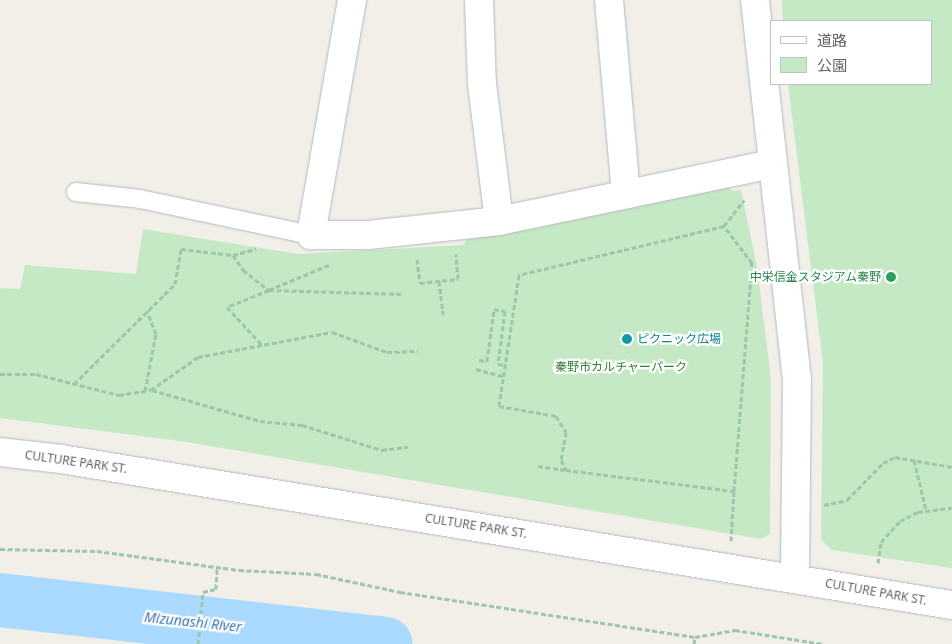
<!DOCTYPE html>
<meta charset="utf-8">
<style>
body{margin:0}
#map{position:relative;width:952px;height:644px;overflow:hidden;background:#f1efe8;font-family:"Noto Sans","Noto Sans JP",sans-serif}
div>[style]{position:absolute}
[style*='--x']{left:calc(var(--x)*1px);top:calc(var(--y)*1px);width:calc(var(--w)*1px);rotate:calc(var(--a)*1deg)}
.green>*{inset:0;background:#c5e8c5}
.river>*{height:54px;margin:-27px;padding:0 27px;transform-origin:27px;border-radius:27px;background:#aadaff}
.path>*{height:3px;margin-top:-1.5px;transform-origin:0;background:repeating-linear-gradient(90deg,#9cc7a9 0 5px,transparent 0 7.5px)}
.roads{filter:drop-shadow(0 0 1px #b5b8bc) drop-shadow(0 0 1px #b5b8bc)}
.lane>*{height:18px;margin:-9px;padding:0 9px;transform-origin:9px;border-radius:9px;background:#fff}
.street>*{height:28px;margin:-14px;padding:0 14px;transform-origin:14px;border-radius:14px;background:#fff}
.secondary>*{height:28px;margin:-14px;padding:0 14px;transform-origin:14px;border-radius:14px;background:#fff}
.dots>*{width:14px;height:14px;translate:-50% -50%;box-sizing:border-box;border:2px solid #fff;border-radius:50%}
span{translate:-50% -50%;white-space:nowrap;text-align:center;line-height:1.15;-webkit-text-stroke:4.5px #fff;paint-order:stroke}
.leisure-label{font-size:12px;color:#27864d}
.right{translate:-100% -50%;text-align:right}
.culture-label{font-size:12px;color:#0d838f}
.left{translate:0 -50%;text-align:left}
.park-label{font-size:12px;color:#348238}
.street-label{font-size:12px;color:#5f6368}
.water-label{font-size:14px;color:#4174aa;font-style:italic}
.legend{position:absolute;left:770px;top:20px;width:162px;height:65px;box-sizing:border-box;background:#fff;border:1px solid #bfc1c3;margin:0;padding:6px 9px;list-style:none;font-size:15px;color:#5f6368}
.legend li{display:flex;align-items:center;gap:10px;height:25px}
.legend b{width:25px;border:1px solid #bfc1c3}
</style>
<div id="map">
<div class="green">
<i style="clip-path:polygon(782px 0,952px 0,952px 568px,832px 550px,821px 540px,823px 363px,788px 84px,931px 84px,931px 21px,783px 21px)"></i>
<i style="clip-path:polygon(724px 183px,732px 191px,741px 190px,757px 267px,771px 379px,770px 534px,761px 539px,180px 441px,0 418px,0 288px,20px 289px,25px 265px,136px 274px,143px 229px,298px 254px,464px 245px,467px 238px)"></i>
</div>
<div class="river">
<i style="--x:0;--y:600;--w:388;--a:6.5"></i>
</div>
<div class="path">
<i style="--x:724;--y:226;--w:33;--a:-52"></i>
<i style="--x:233;--y:255;--w:18;--a:56"></i>
<i style="--x:243;--y:270;--w:33;--a:38"></i>
<i style="--x:269;--y:290;--w:45;--a:158"></i>
<i style="--x:227;--y:307;--w:50;--a:47.4"></i>
<i style="--x:417;--y:259;--w:24;--a:83"></i>
<i style="--x:420;--y:283;--w:38;--a:-6"></i>
<i style="--x:458;--y:279;--w:25;--a:-95"></i>
<i style="--x:329;--y:265;--w:65;--a:157.4"></i>
<i style="--x:269;--y:290;--w:133;--a:1.7"></i>
<i style="--x:439;--y:281;--w:34;--a:83"></i>
<i style="--x:479;--y:360;--w:8;--a:7"></i>
<i style="--x:487;--y:361;--w:52;--a:-82.3"></i>
<i style="--x:494;--y:309;--w:11;--a:10"></i>
<i style="--x:505;--y:311;--w:53;--a:97.5"></i>
<i style="--x:498;--y:364;--w:7;--a:8"></i>
<i style="--x:476;--y:369;--w:28;--a:15"></i>
<i style="--x:0;--y:374;--w:36;--a:0"></i>
<i style="--x:36;--y:374;--w:86;--a:14.2"></i>
<i style="--x:119;--y:395;--w:32;--a:-9"></i>
<i style="--x:151;--y:390;--w:57;--a:-35.1"></i>
<i style="--x:198;--y:357;--w:136;--a:-10.6"></i>
<i style="--x:332;--y:332;--w:59;--a:20"></i>
<i style="--x:387;--y:352;--w:31;--a:-2"></i>
<i style="--x:74;--y:384;--w:142;--a:-44.7"></i>
<i style="--x:175;--y:284;--w:36;--a:-80"></i>
<i style="--x:181;--y:249;--w:52;--a:6.6"></i>
<i style="--x:233;--y:255;--w:24;--a:-15"></i>
<i style="--x:152;--y:390;--w:112;--a:16"></i>
<i style="--x:260;--y:421;--w:42;--a:5.4"></i>
<i style="--x:302;--y:425;--w:84;--a:17.4"></i>
<i style="--x:382;--y:450;--w:26;--a:-7"></i>
<i style="--x:145;--y:391;--w:58;--a:-79.1"></i>
<i style="--x:156;--y:334;--w:25;--a:-111"></i>
<i style="--x:914;--y:460;--w:51;--a:76.5"></i>
<i style="--x:538;--y:466;--w:28;--a:8"></i>
<i style="--x:566;--y:470;--w:169;--a:7.1"></i>
<i style="--x:734;--y:491;--w:229;--a:-85.5"></i>
<i style="--x:752;--y:263;--w:46;--a:-127.1"></i>
<i style="--x:724;--y:226;--w:211;--a:166.6"></i>
<i style="--x:519;--y:275;--w:133;--a:98.7"></i>
<i style="--x:499;--y:406;--w:58;--a:10"></i>
<i style="--x:556;--y:416;--w:19;--a:58"></i>
<i style="--x:566;--y:432;--w:28;--a:100"></i>
<i style="--x:561;--y:460;--w:11;--a:63"></i>
<i style="--x:824;--y:505;--w:24;--a:-12"></i>
<i style="--x:847;--y:500;--w:52;--a:-45.8"></i>
<i style="--x:883;--y:463;--w:13;--a:-27"></i>
<i style="--x:895;--y:457;--w:58;--a:10"></i>
<i style="--x:731;--y:541;--w:50;--a:-86.6"></i>
<i style="--x:0;--y:549;--w:97;--a:1.2"></i>
<i style="--x:97;--y:551;--w:143;--a:7.6"></i>
<i style="--x:239;--y:570;--w:77;--a:3"></i>
<i style="--x:316;--y:574;--w:86;--a:12.1"></i>
<i style="--x:400;--y:592;--w:298;--a:8.7"></i>
<i style="--x:695;--y:637;--w:41;--a:-9.9"></i>
<i style="--x:735;--y:630;--w:89;--a:9"></i>
<i style="--x:878;--y:563;--w:21;--a:-82"></i>
<i style="--x:881;--y:542;--w:28;--a:-48"></i>
<i style="--x:900;--y:521;--w:20;--a:-27"></i>
<i style="--x:918;--y:512;--w:34;--a:-7"></i>
<i style="--x:198;--y:644;--w:52;--a:-84.5"></i>
<i style="--x:203;--y:592;--w:13;--a:-13"></i>
<i style="--x:216;--y:589;--w:22;--a:-87"></i>
<i style="--x:694;--y:644;--w:7;--a:-82"></i>
</div>
<div class="roads">
<div class="lane">
<i style="--x:76;--y:192;--w:64;--a:6.2"></i>
<i style="--x:140;--y:199;--w:175;--a:11.9"></i>
</div>
<div class="street">
<i style="--x:352;--y:0;--w:239;--a:99.9"></i>
<i style="--x:311;--y:235;--w:57;--a:0"></i>
<i style="--x:368;--y:235;--w:132;--a:-6.1"></i>
<i style="--x:499;--y:221;--w:278;--a:-11.8"></i>
<i style="--x:479;--y:0;--w:84;--a:88"></i>
<i style="--x:482;--y:84;--w:138;--a:82.9"></i>
<i style="--x:609;--y:0;--w:195;--a:85"></i>
</div>
<div class="secondary">
<i style="--x:755;--y:0;--w:381;--a:83.7"></i>
<i style="--x:797;--y:379;--w:198;--a:90.6"></i>
<i style="--x:0;--y:452;--w:61;--a:6.5"></i>
<i style="--x:61;--y:459;--w:903;--a:9.31"></i>
</div>
</div>
<div class="dots">
<i style="left:891px;top:277px;background:#2e9e5b"></i>
<i style="left:627px;top:339px;background:#0f9aa8"></i>
</div>
<div class="leisure-label">
<span class="right" style="left:881px;top:277px">中栄信金スタジアム秦野</span>
</div>
<div class="culture-label">
<span class="left" style="left:637px;top:339px">ピクニック広場</span>
</div>
<div class="park-label">
<span style="left:621px;top:367px">秦野市カルチャーパーク</span>
</div>
<div class="street-label">
<span style="left:76px;top:462px;rotate:8deg">CULTURE PARK ST.</span>
<span style="left:476px;top:526px;rotate:9deg">CULTURE PARK ST.</span>
<span style="left:876px;top:592px;rotate:10deg">CULTURE PARK ST.</span>
</div>
<div class="water-label">
<span style="left:193px;top:622px;rotate:6deg">Mizunashi River</span>
</div>
<ul class="legend">
<li><b style="height:6px;background:#fff"></b>道路</li>
<li><b style="height:14px;background:#c5e8c5"></b>公園</li>
</ul>
</div>
